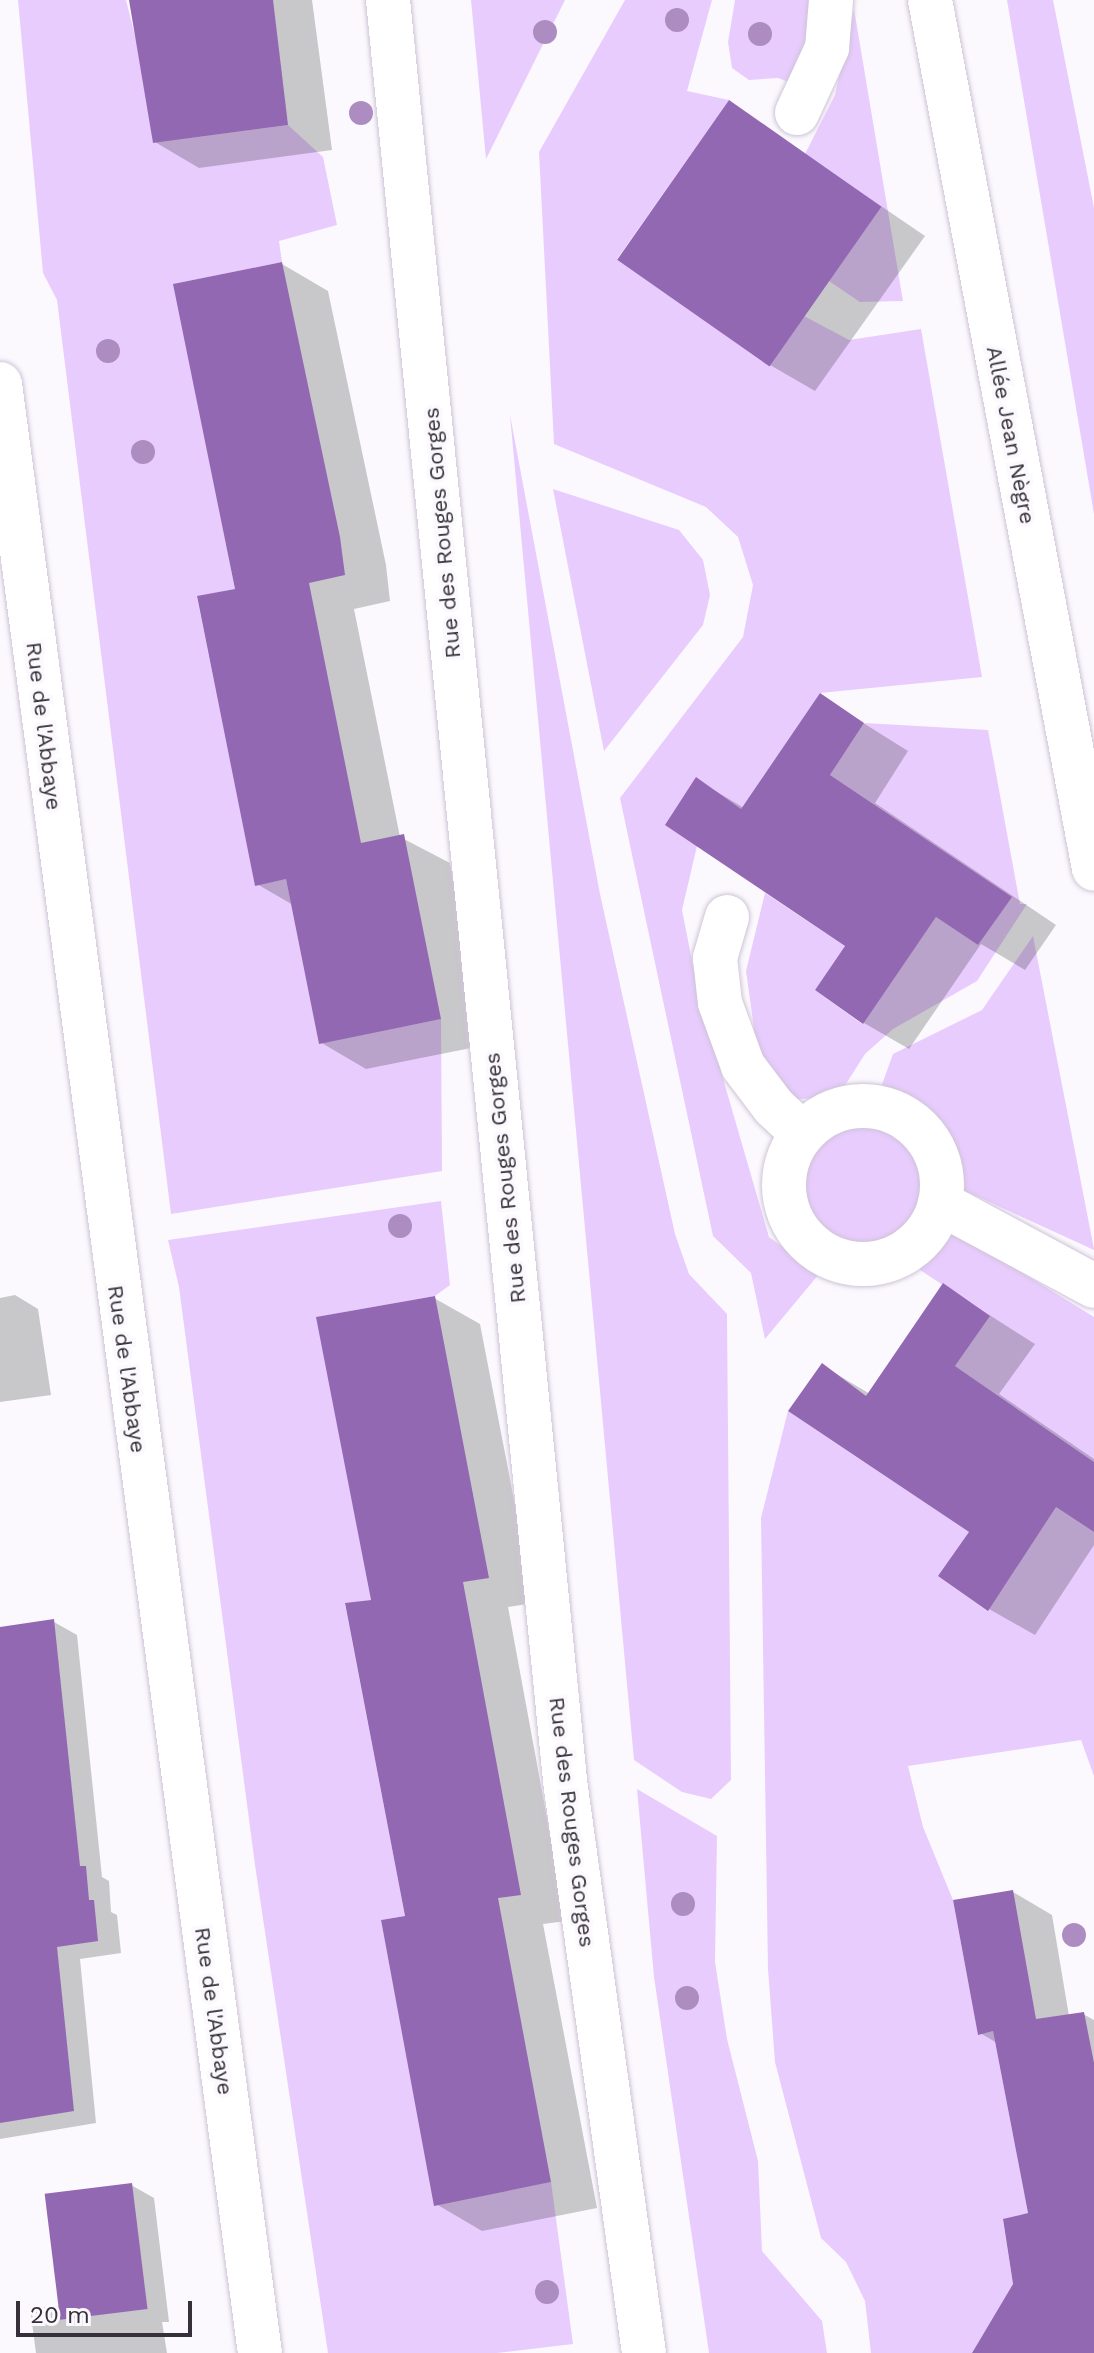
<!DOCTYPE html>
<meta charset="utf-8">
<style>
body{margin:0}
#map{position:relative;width:1094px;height:2353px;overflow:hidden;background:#fbf9fd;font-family:"Work Sans",sans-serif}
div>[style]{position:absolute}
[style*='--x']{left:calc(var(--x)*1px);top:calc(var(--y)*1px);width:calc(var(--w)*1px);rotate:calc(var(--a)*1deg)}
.green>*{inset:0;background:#e8ccfe}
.round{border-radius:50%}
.shadow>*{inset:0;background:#0003}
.building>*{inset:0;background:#9368b2;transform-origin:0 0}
.roads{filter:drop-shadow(0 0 2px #cfc3d8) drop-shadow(0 0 2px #cfc3d8)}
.minor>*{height:44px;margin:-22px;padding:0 22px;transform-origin:22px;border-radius:22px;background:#fff}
.minor>.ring{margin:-22px;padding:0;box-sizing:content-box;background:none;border:44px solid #fff;border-radius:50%}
.trees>*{width:24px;height:24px;margin:-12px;border-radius:50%;background:#ad8dc1}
span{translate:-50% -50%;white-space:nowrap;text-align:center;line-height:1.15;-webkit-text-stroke:8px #fbf9fd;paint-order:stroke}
.street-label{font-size:22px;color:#353039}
.scale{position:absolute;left:16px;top:2301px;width:176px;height:36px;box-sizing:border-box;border:4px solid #353039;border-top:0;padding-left:10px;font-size:24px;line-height:28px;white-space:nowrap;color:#353039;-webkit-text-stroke:6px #fbf9fd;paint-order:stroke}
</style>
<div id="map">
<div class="green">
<i style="clip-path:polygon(18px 0,126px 0,144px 72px,153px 143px,288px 125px,323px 157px,337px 225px,279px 241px,282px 262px,174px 284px,235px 589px,197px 597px,255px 885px,286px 879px,319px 1043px,441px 1019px,442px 1171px,171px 1214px,57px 300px,43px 273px)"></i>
<i style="clip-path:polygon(471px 0,565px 0,486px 159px)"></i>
<i style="clip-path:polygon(625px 0,712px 0,687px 91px,729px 100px,617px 259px,804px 316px,849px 340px,921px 329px,982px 677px,820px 693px,741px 809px,666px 825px,697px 846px,682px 910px,699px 996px,769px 1237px,819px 1274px,765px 1339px,751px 1273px,713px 1236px,620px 798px,743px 637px,753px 585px,738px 537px,706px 507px,554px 444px,539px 152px)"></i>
<i style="clip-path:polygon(735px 0,813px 0,811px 34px,791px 83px,778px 78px,749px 80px,732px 68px,728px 42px)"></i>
<i style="clip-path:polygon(1007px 0,1053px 0,1094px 208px,1094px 514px)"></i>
<i style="clip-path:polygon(854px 9px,903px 301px,860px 302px,829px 281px,805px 154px,835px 95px)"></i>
<i style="clip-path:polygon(510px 415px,600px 894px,675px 1234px,689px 1274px,727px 1314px,731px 1780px,711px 1799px,682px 1792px,634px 1760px)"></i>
<i style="clip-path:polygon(553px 489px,679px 530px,703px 560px,710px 595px,703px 625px,604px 751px)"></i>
<i style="clip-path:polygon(864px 723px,988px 730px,1020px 904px,1027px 904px,977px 981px,893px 1029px,865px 1054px,837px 1098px,797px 1099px,768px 1080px,755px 1036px,746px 971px,765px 893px,845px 946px,815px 990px,862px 1024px,936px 917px,978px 945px,1011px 897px,830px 775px)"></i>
<i style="clip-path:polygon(1033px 936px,1094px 1249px,1094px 1250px,963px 1190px,941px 1128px,921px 1107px,880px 1090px,893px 1054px,982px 1010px)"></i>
<i class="round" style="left:805px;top:1126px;width:116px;height:116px"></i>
<i style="clip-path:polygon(441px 1201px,450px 1285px,435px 1296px,317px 1317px,371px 1600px,345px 1604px,405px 1916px,381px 1920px,435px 2205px,551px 2182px,573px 2344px,497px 2353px,328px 2353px,255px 1865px,179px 1287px,168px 1240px)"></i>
<i style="clip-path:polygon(953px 1230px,1094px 1317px,1094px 1462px,955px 1366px,990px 1316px,914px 1266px)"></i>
<i style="clip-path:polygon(788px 1411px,969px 1532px,1056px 1507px,1094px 1532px,1094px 1776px,1081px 1740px,908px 1766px,923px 1827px,953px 1900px,978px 2034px,993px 2031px,1028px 2213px,1003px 2220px,1013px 2284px,972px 2353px,871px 2353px,865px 2301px,846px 2262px,821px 2238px,775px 2062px,768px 1969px,761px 1518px)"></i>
<i style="clip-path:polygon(637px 1789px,717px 1836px,715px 1962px,727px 2039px,758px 2161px,762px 2251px,822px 2321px,827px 2353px,709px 2353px,654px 1977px)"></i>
</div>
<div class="shadow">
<i style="clip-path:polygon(130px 0,312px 0,332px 150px,199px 168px,155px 142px)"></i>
<i style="clip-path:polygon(730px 103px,925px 236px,815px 391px,770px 365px)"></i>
<i style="clip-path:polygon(282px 264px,328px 291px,386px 565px,390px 601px,354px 609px,400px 837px,450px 863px,486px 1045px,366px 1069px,320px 1042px,293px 905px,257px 884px,238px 590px)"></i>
<i style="clip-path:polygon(820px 696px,908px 751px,875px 803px,1056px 925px,1025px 970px,981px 944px,909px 1049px,864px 1023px,848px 946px,697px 780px,744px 808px)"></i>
<i style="clip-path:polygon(944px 1286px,1035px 1344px,999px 1394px,1094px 1459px,1094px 1545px,1035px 1635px,989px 1609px,972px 1532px,823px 1366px,870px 1394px)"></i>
<i style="clip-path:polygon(15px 1295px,38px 1309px,51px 1395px,0 1402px,0 1298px)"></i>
<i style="clip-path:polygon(434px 1298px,480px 1324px,534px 1603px,508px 1607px,566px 1921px,543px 1924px,597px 2208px,482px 2231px,436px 2204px,374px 1601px)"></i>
<i style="clip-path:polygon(54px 1622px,77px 1635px,102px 1877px,109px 1881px,111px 1912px,117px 1915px,121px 1953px,80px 1959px,96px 2123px,0 2139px,0 1629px)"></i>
<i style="clip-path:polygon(1013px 1892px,1052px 1915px,1069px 2016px,1083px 2014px,1094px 2020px,1094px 2353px,974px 2353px,1015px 2284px,1030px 2215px,997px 2043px,980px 2033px)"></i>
<i style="clip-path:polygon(131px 2185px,154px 2198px,169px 2322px,162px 2322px,167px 2353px,36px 2353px,30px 2308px,61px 2306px)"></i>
</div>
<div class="building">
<i style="clip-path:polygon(129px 0,273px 0,288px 125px,153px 143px)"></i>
<i style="left:729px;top:100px;width:186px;height:195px;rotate:35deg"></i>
<i style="clip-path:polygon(282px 262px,340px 537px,345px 575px,309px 583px,361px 843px,404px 834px,441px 1019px,319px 1044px,286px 879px,255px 886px,197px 596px,235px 589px,173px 284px)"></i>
<i style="clip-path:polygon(820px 693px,864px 723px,830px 775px,1012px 897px,978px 945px,936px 917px,863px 1024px,815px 990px,845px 946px,665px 825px,696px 777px,741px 809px)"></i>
<i style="clip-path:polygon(943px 1283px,990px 1316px,955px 1366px,1094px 1462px,1094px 1532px,1056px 1507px,988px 1611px,938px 1576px,969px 1532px,788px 1411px,822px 1363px,866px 1396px)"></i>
<i style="clip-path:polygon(435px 1296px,489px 1578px,463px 1582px,521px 1895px,498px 1898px,551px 2182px,434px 2206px,381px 1920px,405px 1916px,345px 1603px,371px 1600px,316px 1317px)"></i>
<i style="clip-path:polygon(54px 1619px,80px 1866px,86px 1866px,89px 1900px,94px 1900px,98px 1941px,57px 1947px,74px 2111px,0 2123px,0 1627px)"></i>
<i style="clip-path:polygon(1013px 1890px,1036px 2019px,1084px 2012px,1094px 2063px,1094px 2353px,972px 2353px,1013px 2284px,1003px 2219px,1028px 2213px,993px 2031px,978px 2035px,953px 1900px)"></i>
<i style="left:132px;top:2183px;width:127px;height:88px;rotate:83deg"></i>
</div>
<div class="roads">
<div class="minor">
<i style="--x:388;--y:0;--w:1790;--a:84.32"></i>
<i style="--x:565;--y:1781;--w:577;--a:82.14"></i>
<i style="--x:930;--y:0;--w:884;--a:79.31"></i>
<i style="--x:797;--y:113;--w:72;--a:-65.2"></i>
<i style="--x:827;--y:48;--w:48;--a:-85.2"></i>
<i style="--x:0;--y:384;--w:1986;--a:82.48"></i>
<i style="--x:727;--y:917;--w:43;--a:106.3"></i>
<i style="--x:715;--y:958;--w:45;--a:83.7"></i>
<i style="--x:720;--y:1003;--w:67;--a:69.9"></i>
<i style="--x:743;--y:1066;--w:51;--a:52.9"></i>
<i style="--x:774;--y:1107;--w:38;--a:43"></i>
<i class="ring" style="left:784px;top:1106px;width:114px;height:114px"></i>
<i style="--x:940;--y:1203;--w:175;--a:28.3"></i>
</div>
</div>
<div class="trees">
<i style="left:677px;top:20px"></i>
<i style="left:545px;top:32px"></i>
<i style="left:760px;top:34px"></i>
<i style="left:361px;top:113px"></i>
<i style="left:108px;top:351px"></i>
<i style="left:143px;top:452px"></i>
<i style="left:400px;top:1226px"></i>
<i style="left:683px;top:1904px"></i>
<i style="left:1074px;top:1935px"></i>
<i style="left:687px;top:1998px"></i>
<i style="left:547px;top:2292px"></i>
</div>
<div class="street-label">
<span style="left:1011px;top:435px;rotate:79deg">Allée Jean Nègre</span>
<span style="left:442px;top:533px;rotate:-95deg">Rue des Rouges Gorges</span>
<span style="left:44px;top:726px;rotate:83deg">Rue de l'Abbaye</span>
<span style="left:505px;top:1178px;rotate:-96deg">Rue des Rouges Gorges</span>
<span style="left:127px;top:1369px;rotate:82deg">Rue de l'Abbaye</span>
<span style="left:572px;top:1822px;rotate:83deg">Rue des Rouges Gorges</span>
<span style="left:214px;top:2011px;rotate:82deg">Rue de l'Abbaye</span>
</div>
<div class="scale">20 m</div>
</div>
